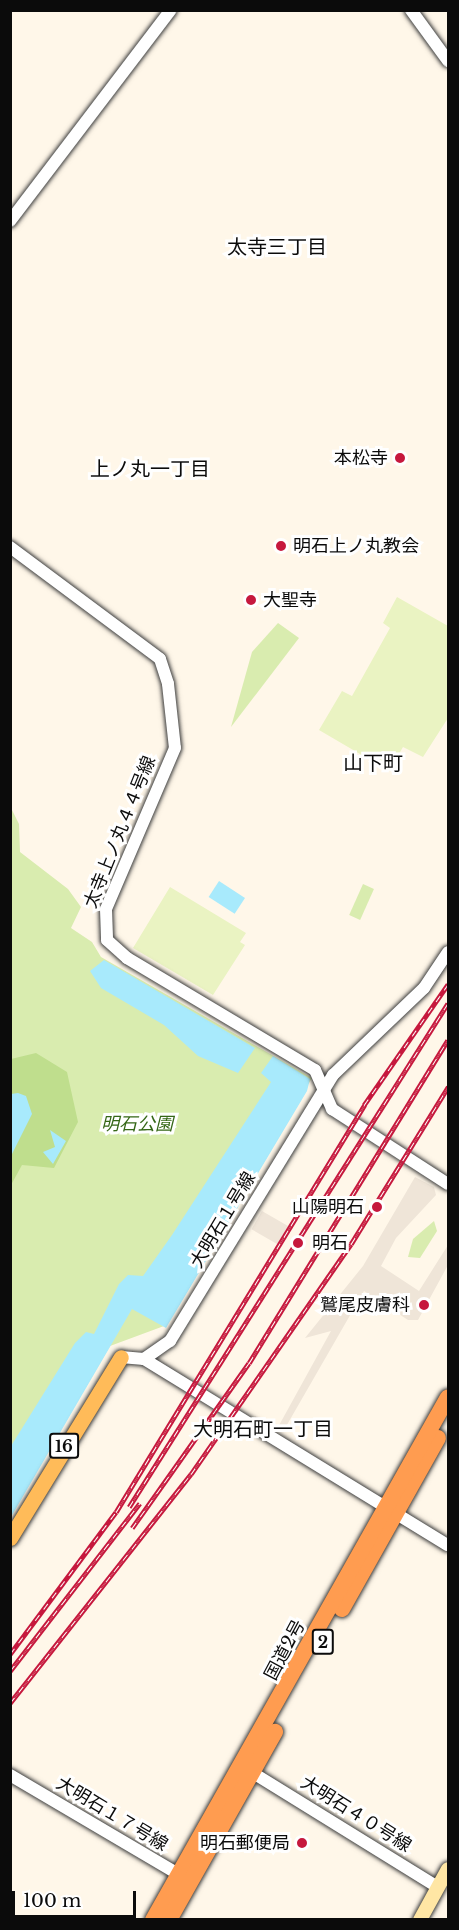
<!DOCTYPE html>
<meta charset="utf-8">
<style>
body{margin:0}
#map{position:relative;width:459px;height:1930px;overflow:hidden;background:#fff7e9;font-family:"Libre Baskerville","Noto Sans JP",serif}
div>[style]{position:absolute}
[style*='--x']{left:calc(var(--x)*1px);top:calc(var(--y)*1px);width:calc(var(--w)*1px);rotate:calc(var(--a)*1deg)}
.green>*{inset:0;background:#d9ecaf;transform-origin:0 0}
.forest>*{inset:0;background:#bfde8d}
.pitch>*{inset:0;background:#eaf3c2}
.plaza>*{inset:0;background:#efe5d8;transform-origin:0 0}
.water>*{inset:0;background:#a8eafc;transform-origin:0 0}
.roads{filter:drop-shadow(0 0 2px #3e3e3e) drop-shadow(0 0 2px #3e3e3e)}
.tertiary>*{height:12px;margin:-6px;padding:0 6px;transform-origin:6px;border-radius:6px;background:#fff}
.secondary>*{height:14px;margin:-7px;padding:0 7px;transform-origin:7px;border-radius:7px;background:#ffe6a4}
.primary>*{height:15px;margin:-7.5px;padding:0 7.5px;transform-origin:7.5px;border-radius:7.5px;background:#ffbb59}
.trunk>*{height:16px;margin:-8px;padding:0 8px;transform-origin:8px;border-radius:8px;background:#ff9c50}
.rail>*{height:4.5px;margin-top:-2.25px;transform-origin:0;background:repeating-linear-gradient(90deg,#fff 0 7px,#c6183d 0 14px);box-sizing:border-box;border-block:2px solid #c6183d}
.dots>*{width:16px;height:16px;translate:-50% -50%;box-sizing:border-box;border:3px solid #fff;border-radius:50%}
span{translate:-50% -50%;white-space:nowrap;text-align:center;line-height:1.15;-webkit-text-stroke:6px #fff;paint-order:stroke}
.shield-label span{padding:2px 4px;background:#fff;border:2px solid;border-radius:4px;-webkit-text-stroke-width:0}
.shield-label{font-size:16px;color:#0b0b0b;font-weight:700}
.poi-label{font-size:18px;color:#0b0b0b}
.right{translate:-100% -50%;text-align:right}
.left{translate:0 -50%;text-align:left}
.street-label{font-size:18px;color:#0b0b0b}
.park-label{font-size:18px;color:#356717;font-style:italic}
.neighbourhood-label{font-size:20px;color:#0b0b0b}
.frame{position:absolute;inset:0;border:12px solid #0b0b0b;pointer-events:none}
.scale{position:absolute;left:12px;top:1891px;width:124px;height:27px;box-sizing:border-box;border:3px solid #0b0b0b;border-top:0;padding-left:8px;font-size:18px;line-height:21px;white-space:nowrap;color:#0b0b0b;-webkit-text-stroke:4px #fff;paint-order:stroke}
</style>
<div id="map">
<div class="green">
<i style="clip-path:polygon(278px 623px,299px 638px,231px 727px,252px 652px)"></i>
<i style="clip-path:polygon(11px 808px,19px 824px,20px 852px,68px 889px,81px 907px,71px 928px,92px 942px,101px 957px,312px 1078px,164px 1326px,110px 1346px,11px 1513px)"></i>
<i style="left:363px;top:884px;width:12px;height:34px;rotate:24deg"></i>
<i style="clip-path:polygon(434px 1221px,437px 1231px,420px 1258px,408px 1257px,413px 1239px)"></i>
</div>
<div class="forest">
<i style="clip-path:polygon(36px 1053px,67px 1072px,78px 1122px,54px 1168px,22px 1165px,11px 1185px,11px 1059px)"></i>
</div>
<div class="pitch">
<i style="clip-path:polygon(397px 597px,448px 626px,448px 718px,423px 757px,403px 747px,389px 771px,319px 730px,342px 691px,352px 696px,390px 628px,383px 623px)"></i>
<i style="clip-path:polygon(170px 887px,246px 933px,240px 942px,245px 945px,213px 995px,133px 948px)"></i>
</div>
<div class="plaza">
<i style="clip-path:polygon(415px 1177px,434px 1187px,436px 1195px,396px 1238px,381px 1266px,419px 1291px,448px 1245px,448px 1265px,418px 1320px,408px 1320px,364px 1291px,284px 1430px,273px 1433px,252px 1421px,255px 1416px,277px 1429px,331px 1331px,305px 1338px,363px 1266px)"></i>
<i style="left:262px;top:1211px;width:30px;height:21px;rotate:30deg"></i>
</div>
<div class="water">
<i style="left:219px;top:881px;width:31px;height:19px;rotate:33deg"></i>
<i style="clip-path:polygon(104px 960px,255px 1048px,238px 1073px,198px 1056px,164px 1025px,101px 988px,90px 971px)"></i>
<i style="clip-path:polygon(273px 1056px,310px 1079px,307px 1091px,166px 1328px,132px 1309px,11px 1517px,11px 1446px,75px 1343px,86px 1332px,94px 1334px,119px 1284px,128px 1275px,143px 1276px,172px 1235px,271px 1082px,261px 1073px)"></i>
<i style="clip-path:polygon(18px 1093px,26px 1096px,32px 1114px,11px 1156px,11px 1094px)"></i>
<i style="clip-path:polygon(50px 1130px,66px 1141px,53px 1164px,43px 1152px,55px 1147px)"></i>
</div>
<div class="roads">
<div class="tertiary">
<i style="--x:411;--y:10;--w:63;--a:54"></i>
<i style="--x:10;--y:221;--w:265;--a:-52.7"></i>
<i style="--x:10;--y:547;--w:187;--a:36.7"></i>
<i style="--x:160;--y:659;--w:26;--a:72"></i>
<i style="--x:168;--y:684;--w:64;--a:83.8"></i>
<i style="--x:175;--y:748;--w:175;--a:113.2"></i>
<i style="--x:106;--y:909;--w:31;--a:88"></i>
<i style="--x:107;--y:940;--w:27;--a:42"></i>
<i style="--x:127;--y:958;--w:219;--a:30.8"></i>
<i style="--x:315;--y:1070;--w:43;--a:66.4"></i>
<i style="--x:332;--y:1109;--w:138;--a:32.9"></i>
<i style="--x:121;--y:1357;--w:23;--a:5"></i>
<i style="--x:144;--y:1359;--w:356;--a:31.5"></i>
<i style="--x:144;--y:1359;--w:32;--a:-35"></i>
<i style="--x:170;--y:1341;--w:312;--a:-58.5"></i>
<i style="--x:333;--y:1075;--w:126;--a:-43.7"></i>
<i style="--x:424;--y:988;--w:43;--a:-56.3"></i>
<i style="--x:245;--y:1768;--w:227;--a:31.7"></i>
<i style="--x:10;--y:1775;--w:203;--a:30.5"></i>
</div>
<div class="secondary">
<i style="--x:420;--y:1920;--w:58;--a:-61.2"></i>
</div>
<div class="primary">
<i style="--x:10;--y:1538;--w:212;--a:-58.5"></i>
</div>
<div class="trunk">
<i style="--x:342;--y:1609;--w:196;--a:-60.7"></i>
<i style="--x:153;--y:1920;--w:600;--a:-60.57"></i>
<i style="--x:169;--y:1920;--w:216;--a:-60.6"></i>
</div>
</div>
<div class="rail">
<i style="--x:129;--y:1507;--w:596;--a:-57.67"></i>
<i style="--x:132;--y:1528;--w:202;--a:-54.7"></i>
<i style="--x:249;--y:1363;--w:379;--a:-58.4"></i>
<i style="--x:10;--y:1654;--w:177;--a:-53.3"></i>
<i style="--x:116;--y:1512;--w:477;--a:-58.6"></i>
<i style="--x:364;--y:1105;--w:147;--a:-55.2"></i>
<i style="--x:10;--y:1671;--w:212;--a:-52.3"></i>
<i style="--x:10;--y:1703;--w:292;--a:-51.7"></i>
<i style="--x:191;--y:1474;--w:280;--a:-55.2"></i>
<i style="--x:351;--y:1244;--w:185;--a:-58.3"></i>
</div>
<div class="dots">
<i style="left:400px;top:458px;background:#c6183d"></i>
<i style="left:281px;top:546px;background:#c6183d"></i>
<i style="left:251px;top:600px;background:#c6183d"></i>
<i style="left:377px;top:1207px;background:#c6183d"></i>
<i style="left:298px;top:1243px;background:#c6183d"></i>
<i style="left:424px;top:1305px;background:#c6183d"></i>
<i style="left:302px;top:1843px;background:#c6183d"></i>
</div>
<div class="shield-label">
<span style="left:64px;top:1446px">16</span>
<span style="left:323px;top:1642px">2</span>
</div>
<div class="poi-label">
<span class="right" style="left:388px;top:458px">本松寺</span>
<span class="left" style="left:293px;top:546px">明石上ノ丸教会</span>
<span class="left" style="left:263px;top:600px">大聖寺</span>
<span class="right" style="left:364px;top:1207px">山陽明石</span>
<span class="left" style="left:312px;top:1243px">明石</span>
<span class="right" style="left:410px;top:1305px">鷲尾皮膚科</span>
<span class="right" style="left:290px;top:1843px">明石郵便局</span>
</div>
<div class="street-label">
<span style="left:120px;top:832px;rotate:-68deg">太寺上ノ丸４４号線</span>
<span style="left:223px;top:1220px;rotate:-59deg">大明石１号線</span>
<span style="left:285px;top:1650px;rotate:-62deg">国道2号</span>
<span style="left:112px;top:1814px;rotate:31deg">大明石１７号線</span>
<span style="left:356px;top:1814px;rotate:32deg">大明石４０号線</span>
</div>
<div class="park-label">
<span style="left:137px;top:1124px">明石公園</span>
</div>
<div class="neighbourhood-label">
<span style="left:277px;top:247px">太寺三丁目</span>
<span style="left:150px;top:469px">上ノ丸一丁目</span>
<span style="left:373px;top:763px">山下町</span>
<span style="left:263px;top:1429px">大明石町一丁目</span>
</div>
<div class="frame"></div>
<div class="scale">100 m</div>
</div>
